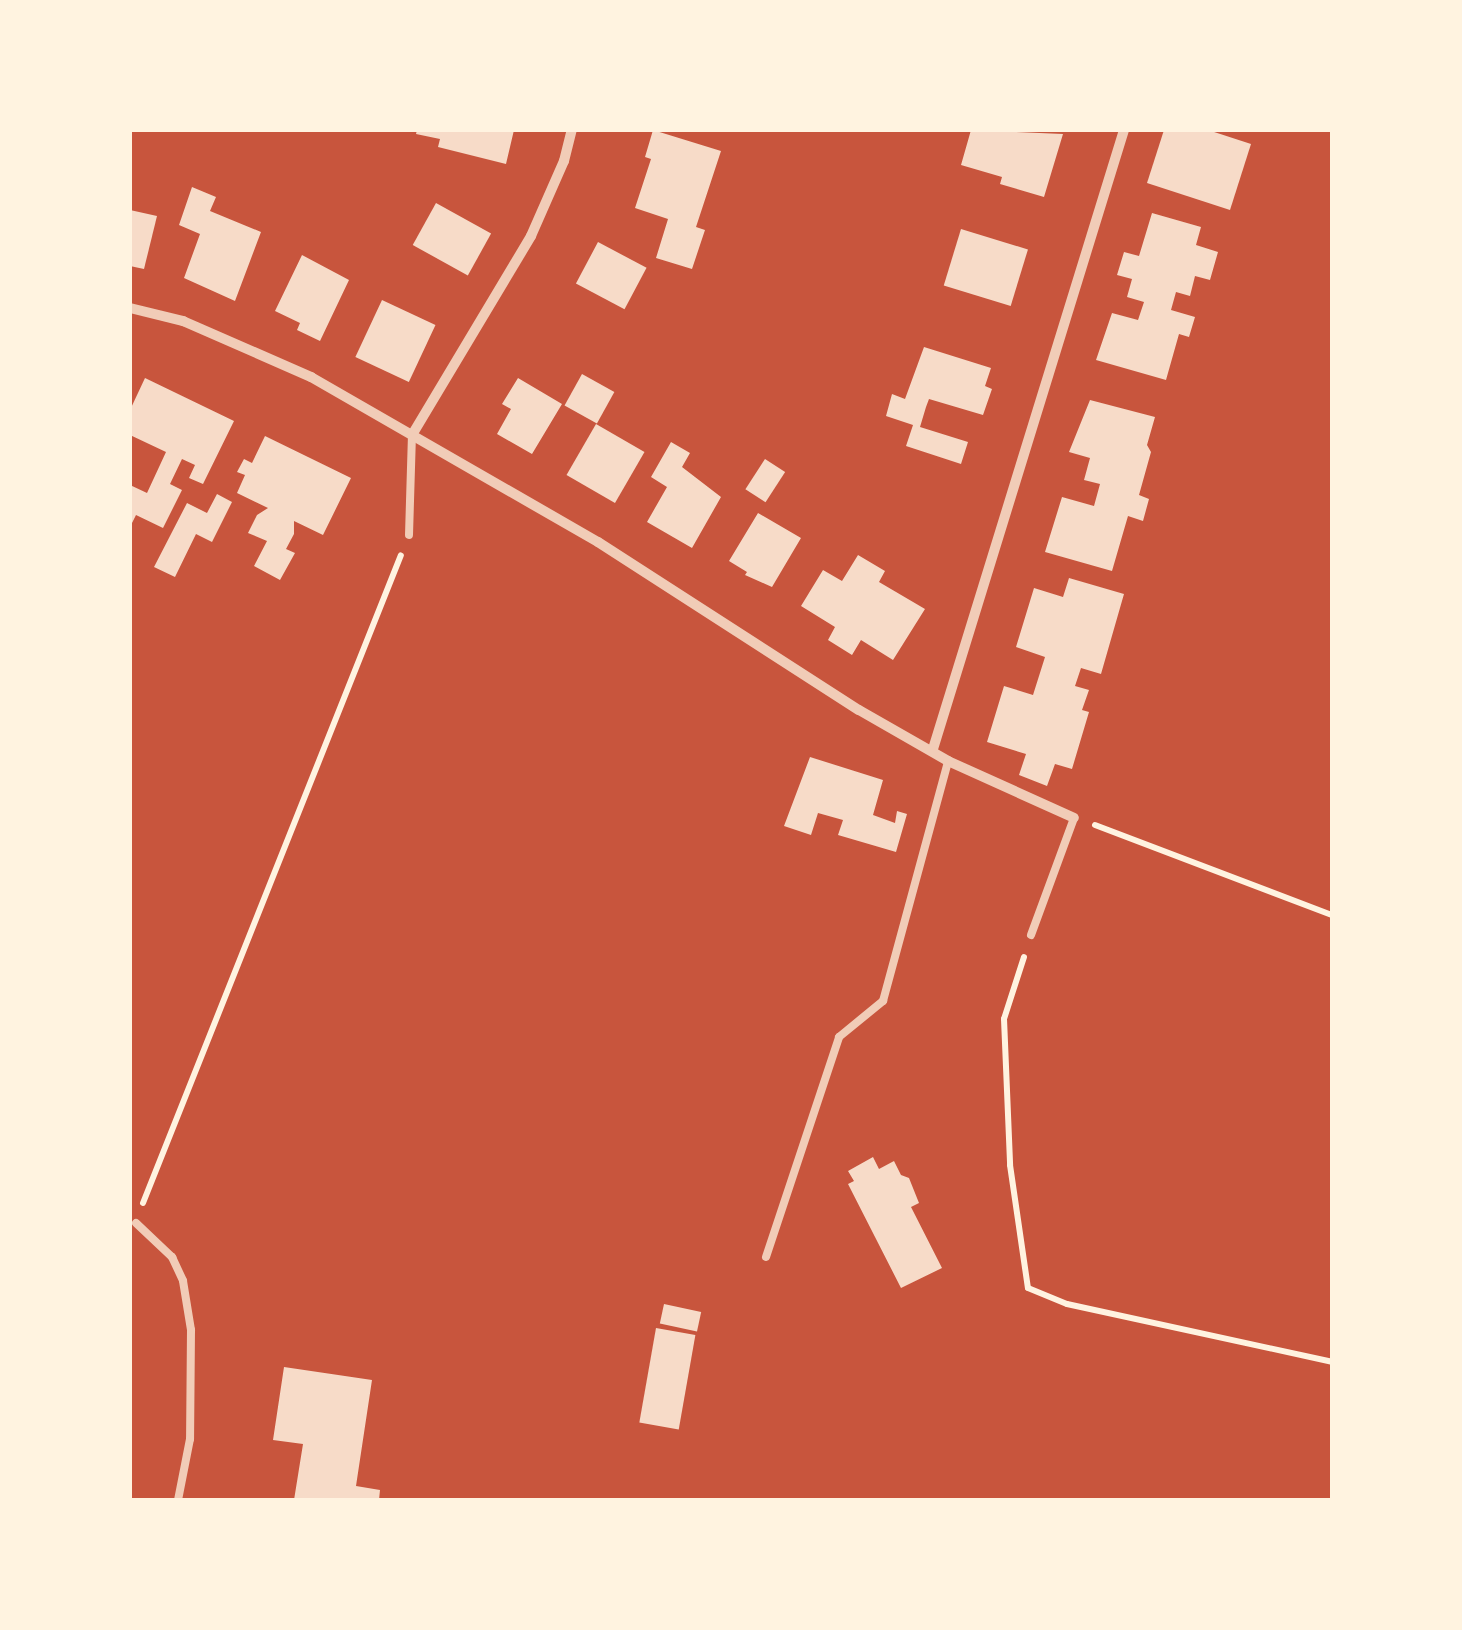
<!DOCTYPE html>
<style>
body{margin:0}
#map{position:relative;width:1462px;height:1630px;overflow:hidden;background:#c8553d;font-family:Lato,sans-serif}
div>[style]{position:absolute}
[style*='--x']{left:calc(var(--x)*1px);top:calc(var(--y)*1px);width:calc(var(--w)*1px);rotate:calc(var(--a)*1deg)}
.building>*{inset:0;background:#f7dbc8;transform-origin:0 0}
.path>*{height:6px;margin:-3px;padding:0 3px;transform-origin:3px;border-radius:3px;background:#fff3e0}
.service>*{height:8px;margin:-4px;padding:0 4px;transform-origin:4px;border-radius:4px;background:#f1ccb7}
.minor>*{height:10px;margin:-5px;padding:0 5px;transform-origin:5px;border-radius:5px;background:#f1ccb7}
span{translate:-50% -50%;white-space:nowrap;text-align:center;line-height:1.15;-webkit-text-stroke:10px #fff3e0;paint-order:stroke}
.frame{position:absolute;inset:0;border:132px solid #fff3e0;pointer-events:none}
</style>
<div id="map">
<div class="building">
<i style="clip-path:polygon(417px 130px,514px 130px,506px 164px,438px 147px,440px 139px,416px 134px)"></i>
<i style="clip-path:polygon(653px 130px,721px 151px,696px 227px,705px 230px,692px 269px,656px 258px,668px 219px,635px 208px,651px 159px,645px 157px)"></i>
<i style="clip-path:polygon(971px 130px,1063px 134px,1044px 197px,1000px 184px,1002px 177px,961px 165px)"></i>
<i style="clip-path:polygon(1164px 130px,1208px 130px,1251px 144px,1230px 210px,1147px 183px)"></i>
<i style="clip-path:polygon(192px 187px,216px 197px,210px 211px,261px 232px,235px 301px,184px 278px,200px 234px,179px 225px)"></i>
<i style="left:436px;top:203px;width:63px;height:48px;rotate:29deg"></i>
<i style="clip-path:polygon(130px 210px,157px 216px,144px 269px,130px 266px)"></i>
<i style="clip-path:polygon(1152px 213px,1201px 227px,1196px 245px,1218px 252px,1210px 280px,1195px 276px,1190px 296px,1176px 292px,1171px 310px,1195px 317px,1189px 337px,1179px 334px,1166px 380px,1096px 360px,1112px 313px,1138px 320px,1144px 302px,1127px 297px,1132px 279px,1117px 275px,1124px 252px,1139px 256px)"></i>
<i style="left:961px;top:229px;width:70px;height:59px;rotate:17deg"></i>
<i style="left:598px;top:242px;width:55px;height:47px;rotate:28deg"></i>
<i style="clip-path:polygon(302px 255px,349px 280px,320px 341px,297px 330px,300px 323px,275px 311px)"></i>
<i style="left:382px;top:300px;width:59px;height:63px;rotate:25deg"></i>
<i style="clip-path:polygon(924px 347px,991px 368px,985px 386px,992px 389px,983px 415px,929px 399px,926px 407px,920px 427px,968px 442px,961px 464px,906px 446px,913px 425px,886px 416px,892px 394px,905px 399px)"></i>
<i style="left:582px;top:374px;width:37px;height:36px;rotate:29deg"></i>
<i style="clip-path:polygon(145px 378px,234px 421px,203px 484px,189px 478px,195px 465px,182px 459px,170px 484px,182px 490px,163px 528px,136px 515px,130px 527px,130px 485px,147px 493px,166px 452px,130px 435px,130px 410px)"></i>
<i style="clip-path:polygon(518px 378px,562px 404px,532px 454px,497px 434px,511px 409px,502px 404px)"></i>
<i style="clip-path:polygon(1090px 400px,1155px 417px,1147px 445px,1151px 452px,1139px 495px,1149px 499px,1143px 521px,1128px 516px,1112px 571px,1045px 552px,1062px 497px,1094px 506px,1100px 484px,1084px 480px,1090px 458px,1069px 452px)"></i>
<i style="left:596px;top:424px;width:56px;height:59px;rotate:30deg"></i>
<i style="clip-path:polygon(265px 436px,351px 478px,323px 535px,294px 521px,294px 534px,286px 549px,295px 553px,280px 580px,254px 566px,267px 541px,248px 533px,257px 515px,268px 508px,237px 493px,245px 475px,237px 472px,244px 459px,252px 463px)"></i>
<i style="clip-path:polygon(671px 442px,690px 453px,682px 467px,721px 497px,692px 548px,647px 522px,667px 487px,651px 477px)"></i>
<i style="left:765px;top:459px;width:24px;height:36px;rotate:33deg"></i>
<i style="clip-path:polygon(217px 494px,232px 502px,212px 542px,196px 534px,175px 577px,154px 567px,187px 503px,207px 513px)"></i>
<i style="clip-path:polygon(758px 513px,801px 538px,772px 587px,745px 575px,747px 572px,729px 561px)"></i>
<i style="clip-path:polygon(858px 555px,885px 571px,879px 582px,925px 609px,893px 660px,861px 640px,852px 655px,828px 640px,835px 627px,801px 606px,823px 570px,842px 581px)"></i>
<i style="clip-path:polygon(1069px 578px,1124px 594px,1101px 674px,1081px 668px,1075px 686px,1089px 690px,1082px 710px,1089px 712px,1072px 769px,1055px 764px,1047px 786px,1019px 775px,1026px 754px,987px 742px,1004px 686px,1033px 695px,1045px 657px,1016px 647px,1034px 588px,1063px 597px)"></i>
<i style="clip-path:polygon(810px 757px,883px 780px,873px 815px,895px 823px,897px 811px,907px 814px,896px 852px,838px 835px,843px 820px,818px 813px,811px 835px,784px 826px)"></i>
<i style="clip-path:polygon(873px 1157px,879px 1169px,894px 1161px,901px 1175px,909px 1178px,919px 1203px,911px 1207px,942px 1268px,901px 1288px,848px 1184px,854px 1181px,848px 1171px)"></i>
<i style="left:664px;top:1304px;width:38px;height:20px;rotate:12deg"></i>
<i style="left:656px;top:1328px;width:40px;height:96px;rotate:10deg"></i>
<i style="clip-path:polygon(284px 1367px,372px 1380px,356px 1486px,380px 1490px,379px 1500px,294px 1500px,303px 1444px,273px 1440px)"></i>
</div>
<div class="path">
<i style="--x:1095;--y:825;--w:254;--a:20.8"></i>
<i style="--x:1024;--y:957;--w:65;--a:107.9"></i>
<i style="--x:1004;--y:1019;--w:146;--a:87.6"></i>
<i style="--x:1010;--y:1165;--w:124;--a:81.7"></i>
<i style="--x:1028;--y:1288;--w:42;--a:22.3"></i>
<i style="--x:1067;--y:1304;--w:271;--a:12.3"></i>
<i style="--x:143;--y:1203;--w:697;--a:-68.29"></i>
</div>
<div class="service">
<i style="--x:409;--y:535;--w:100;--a:-88.3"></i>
<i style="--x:1031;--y:935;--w:125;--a:-69.8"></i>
<i style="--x:136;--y:1223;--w:50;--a:43.4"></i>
<i style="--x:172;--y:1257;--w:26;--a:65"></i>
<i style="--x:183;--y:1281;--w:50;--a:80.7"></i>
<i style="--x:191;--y:1330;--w:109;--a:90.5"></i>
<i style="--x:190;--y:1439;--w:62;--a:101.1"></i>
<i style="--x:766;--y:1257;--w:232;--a:-71.6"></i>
<i style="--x:839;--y:1037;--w:57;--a:-39.3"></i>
<i style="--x:883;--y:1001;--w:249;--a:-74.8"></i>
</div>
<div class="minor">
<i style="--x:130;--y:308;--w:55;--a:13.8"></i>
<i style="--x:183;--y:321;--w:140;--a:23.6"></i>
<i style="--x:311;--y:377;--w:331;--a:29.9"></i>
<i style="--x:598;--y:542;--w:310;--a:32.8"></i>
<i style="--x:859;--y:710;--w:103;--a:29.8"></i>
<i style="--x:948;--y:761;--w:138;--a:24.3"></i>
<i style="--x:412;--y:435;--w:232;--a:-59.1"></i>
<i style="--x:531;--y:236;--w:82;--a:-66.3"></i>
<i style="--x:564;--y:161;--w:32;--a:-76"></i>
<i style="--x:933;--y:749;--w:648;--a:-72.85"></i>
</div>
<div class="frame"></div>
</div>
